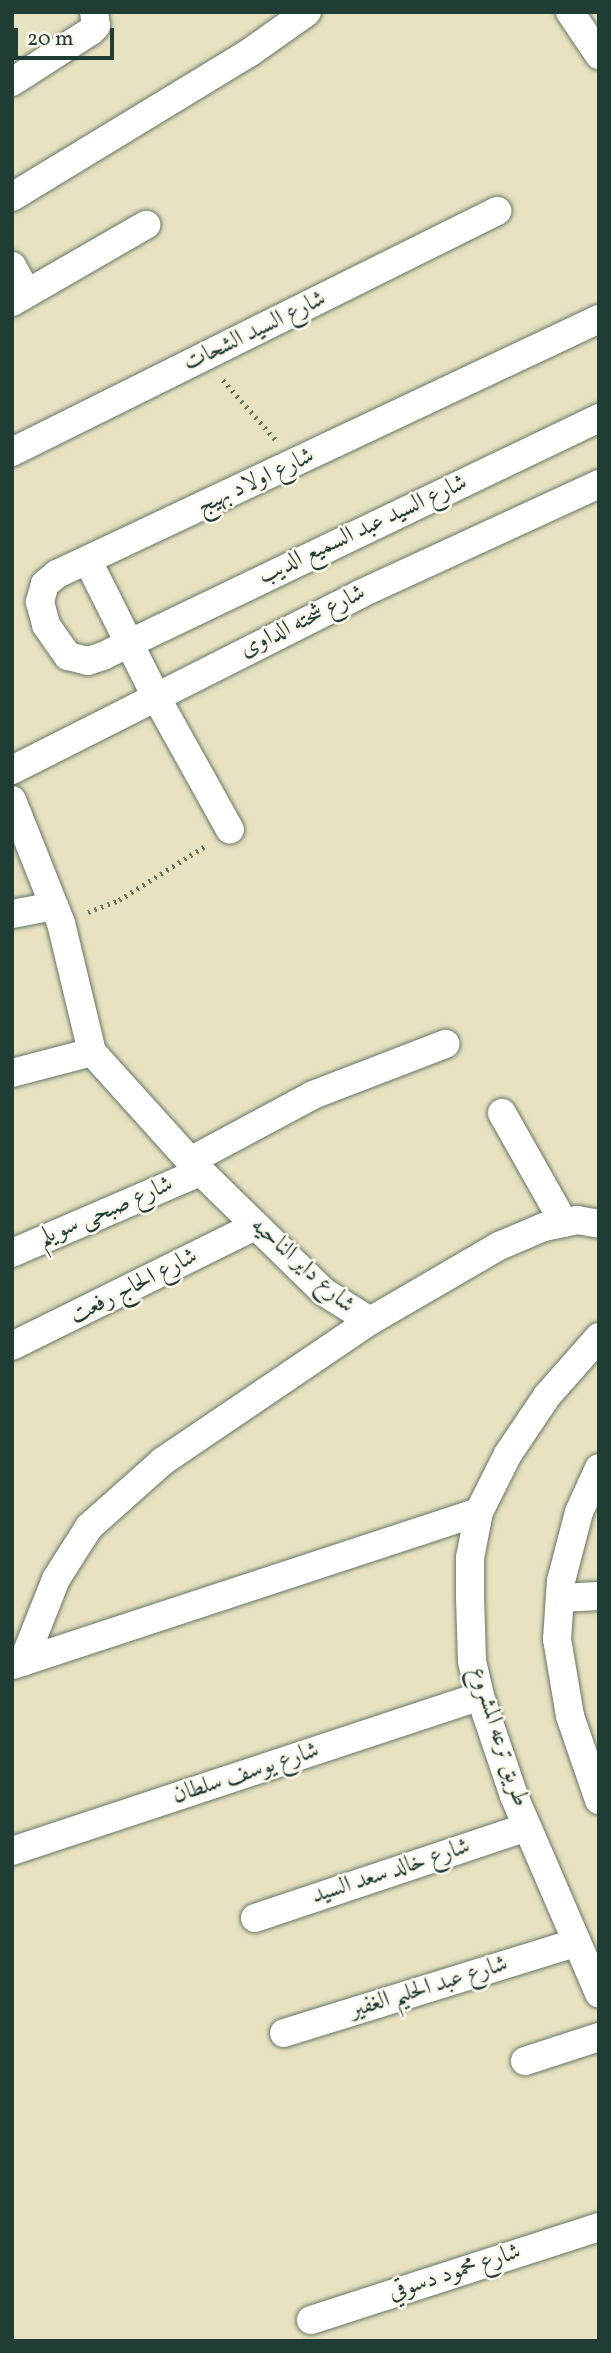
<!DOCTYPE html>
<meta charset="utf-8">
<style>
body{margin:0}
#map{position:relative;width:611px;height:2353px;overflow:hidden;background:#e8e2c1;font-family:Vollkorn,Amiri,serif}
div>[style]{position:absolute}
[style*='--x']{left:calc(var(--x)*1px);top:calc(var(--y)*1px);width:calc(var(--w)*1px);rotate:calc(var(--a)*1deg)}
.path>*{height:4.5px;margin-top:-2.25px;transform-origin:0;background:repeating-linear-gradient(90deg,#657765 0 2px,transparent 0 7px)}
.roads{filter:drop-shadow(0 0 2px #657765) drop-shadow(0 0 2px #657765)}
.minor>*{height:28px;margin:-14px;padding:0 14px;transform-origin:14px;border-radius:14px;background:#fff}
span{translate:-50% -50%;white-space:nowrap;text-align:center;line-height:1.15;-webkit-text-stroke:5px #fbf7ec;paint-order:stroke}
.street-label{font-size:24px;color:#1f3d34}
.frame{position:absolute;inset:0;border:14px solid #1f3d34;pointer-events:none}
.scale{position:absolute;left:14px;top:28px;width:100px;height:32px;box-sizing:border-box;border:4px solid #1f3d34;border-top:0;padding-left:9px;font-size:21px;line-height:24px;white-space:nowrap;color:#1f3d34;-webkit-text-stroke:5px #fbf7ec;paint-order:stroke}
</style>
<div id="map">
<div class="path">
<i style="--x:223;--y:380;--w:79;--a:48.6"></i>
<i style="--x:88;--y:912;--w:33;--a:-21"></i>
<i style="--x:119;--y:900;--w:102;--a:-32.1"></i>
</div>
<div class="roads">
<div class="minor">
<i style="--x:570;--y:12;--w:52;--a:56"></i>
<i style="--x:12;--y:82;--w:94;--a:-32.8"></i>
<i style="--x:91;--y:31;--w:7;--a:-45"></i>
<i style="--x:96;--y:26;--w:14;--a:-98"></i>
<i style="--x:12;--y:197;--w:277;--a:-31.3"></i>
<i style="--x:249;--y:53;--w:71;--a:-35.3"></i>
<i style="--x:12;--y:266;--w:31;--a:61"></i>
<i style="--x:12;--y:302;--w:155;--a:-29.9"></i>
<i style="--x:599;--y:319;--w:599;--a:154.8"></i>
<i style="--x:57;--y:574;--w:16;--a:140"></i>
<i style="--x:45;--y:584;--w:19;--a:106"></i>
<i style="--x:40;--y:602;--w:24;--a:75"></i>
<i style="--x:46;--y:625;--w:38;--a:55"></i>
<i style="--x:68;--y:656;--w:21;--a:14"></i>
<i style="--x:88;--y:661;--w:16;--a:-18"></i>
<i style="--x:103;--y:656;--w:550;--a:-25.63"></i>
<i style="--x:12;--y:452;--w:542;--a:-26.42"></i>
<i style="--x:88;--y:561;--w:150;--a:63.4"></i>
<i style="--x:155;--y:695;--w:154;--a:60.9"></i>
<i style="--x:12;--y:770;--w:390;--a:-26.8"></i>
<i style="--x:360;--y:594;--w:263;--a:-24.7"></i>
<i style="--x:12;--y:800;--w:132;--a:68.3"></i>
<i style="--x:61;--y:923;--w:133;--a:76.5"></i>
<i style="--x:92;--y:1052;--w:147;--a:48"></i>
<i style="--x:190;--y:1161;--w:187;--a:44.4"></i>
<i style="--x:324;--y:1292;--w:54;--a:32.2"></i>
<i style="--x:12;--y:914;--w:43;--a:-10.8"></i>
<i style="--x:12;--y:1073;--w:83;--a:-14.7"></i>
<i style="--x:502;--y:1113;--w:126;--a:60.6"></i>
<i style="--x:190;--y:1161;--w:140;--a:-28.2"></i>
<i style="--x:313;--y:1095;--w:142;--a:-21.1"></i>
<i style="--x:12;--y:1253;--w:205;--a:-23.3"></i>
<i style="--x:599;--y:1337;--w:79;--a:131.4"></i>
<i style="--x:547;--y:1396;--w:70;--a:123.9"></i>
<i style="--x:508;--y:1454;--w:65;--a:116.6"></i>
<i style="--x:479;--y:1512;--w:47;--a:101.1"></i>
<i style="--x:470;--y:1558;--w:39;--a:90"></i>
<i style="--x:470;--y:1597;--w:64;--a:88.2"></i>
<i style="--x:472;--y:1661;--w:36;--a:77"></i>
<i style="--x:480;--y:1696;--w:106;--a:71.2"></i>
<i style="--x:514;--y:1796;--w:215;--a:66.7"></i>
<i style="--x:12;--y:1346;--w:271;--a:-26.3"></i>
<i style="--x:599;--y:1468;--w:48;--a:114.4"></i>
<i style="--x:579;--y:1512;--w:71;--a:104.6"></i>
<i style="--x:561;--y:1581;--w:58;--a:93.9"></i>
<i style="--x:557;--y:1639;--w:78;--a:80.4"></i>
<i style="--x:570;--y:1716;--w:89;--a:71"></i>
<i style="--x:560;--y:1598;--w:39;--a:-3"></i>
<i style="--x:23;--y:1662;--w:89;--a:-68.3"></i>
<i style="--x:56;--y:1579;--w:62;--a:-57.6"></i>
<i style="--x:89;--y:1527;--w:99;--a:-41.7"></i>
<i style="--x:163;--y:1461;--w:250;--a:-34.1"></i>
<i style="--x:370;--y:1321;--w:149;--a:-30.2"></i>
<i style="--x:499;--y:1246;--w:49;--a:-22.9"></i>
<i style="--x:544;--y:1227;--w:34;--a:-12"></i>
<i style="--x:577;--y:1220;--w:22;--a:10"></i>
<i style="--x:13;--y:1665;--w:490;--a:-18.2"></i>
<i style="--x:12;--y:1851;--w:493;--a:-18.3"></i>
<i style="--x:255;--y:1918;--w:287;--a:-18.5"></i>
<i style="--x:284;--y:2033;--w:304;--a:-17.2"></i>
<i style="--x:525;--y:2061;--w:78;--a:-18"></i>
<i style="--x:311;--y:2320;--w:303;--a:-17.9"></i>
</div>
</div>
<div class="street-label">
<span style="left:255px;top:332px;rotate:-26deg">شارع السيد الشحات</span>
<span style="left:256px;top:482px;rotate:-25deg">شارع اولاد بهيج</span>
<span style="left:363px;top:530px;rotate:-25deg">شارع السيد عبد السميع الديب</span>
<span style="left:303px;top:622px;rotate:-26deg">شارع شحته الداوى</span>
<span style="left:106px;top:1212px;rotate:-23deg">شارع صبحى سويلم</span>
<span style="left:302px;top:1266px;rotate:42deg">شارع داير الناحيه</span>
<span style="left:134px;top:1287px;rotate:-27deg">شارع الحاج رفعت</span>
<span style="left:498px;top:1737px;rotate:72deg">طريق ترعه المشروع</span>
<span style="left:246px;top:1774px;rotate:-18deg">شارع يوسف سلطان</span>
<span style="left:391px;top:1872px;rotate:-18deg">شارع خالد سعد السيد</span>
<span style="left:429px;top:1988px;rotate:-17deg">شارع عبد الحليم الغفير</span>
<span style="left:455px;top:2273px;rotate:-18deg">شارع محمود دسوقي</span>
</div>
<div class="frame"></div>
<div class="scale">20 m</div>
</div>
